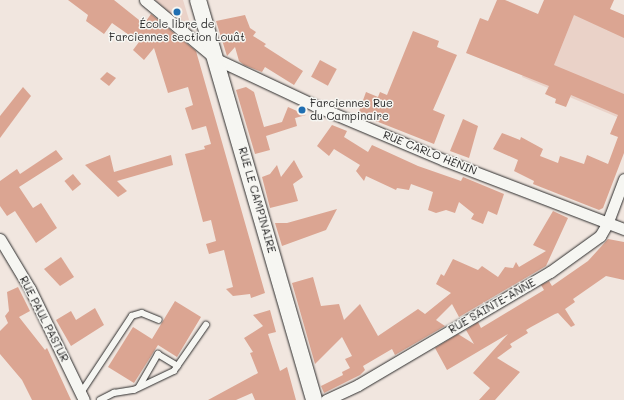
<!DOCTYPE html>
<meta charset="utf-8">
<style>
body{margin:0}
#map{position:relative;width:624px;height:400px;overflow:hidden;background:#f1e6df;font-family:Mali,sans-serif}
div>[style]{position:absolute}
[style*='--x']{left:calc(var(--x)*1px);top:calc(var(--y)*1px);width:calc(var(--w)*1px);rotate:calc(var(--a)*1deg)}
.built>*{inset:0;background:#ead2c8}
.building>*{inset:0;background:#dba592;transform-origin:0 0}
.roads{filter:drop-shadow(0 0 1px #2b2b2b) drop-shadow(0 0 1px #2b2b2b)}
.service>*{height:5.5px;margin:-2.75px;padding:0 2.75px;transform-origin:2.75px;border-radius:2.75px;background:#f6f6f2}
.minor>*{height:11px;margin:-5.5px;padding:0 5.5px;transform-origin:5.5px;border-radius:5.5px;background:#f6f6f2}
.secondary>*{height:16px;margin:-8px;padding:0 8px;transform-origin:8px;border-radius:8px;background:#f6f6f2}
.dots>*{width:11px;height:11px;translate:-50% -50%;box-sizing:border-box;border:2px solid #f6f6f2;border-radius:50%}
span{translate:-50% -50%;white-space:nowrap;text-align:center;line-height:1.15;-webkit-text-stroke:3px #f6f6f2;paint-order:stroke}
.poi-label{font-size:11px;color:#2b2b2b}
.left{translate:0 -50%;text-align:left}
.street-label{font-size:11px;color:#2b2b2b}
</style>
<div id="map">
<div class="built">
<i style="clip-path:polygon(155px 0,183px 0,190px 23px,185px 26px)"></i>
<i style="clip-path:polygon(554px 0,624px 19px,624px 120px,522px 77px)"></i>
</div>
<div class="building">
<i style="clip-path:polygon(68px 0,114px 0,144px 24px,151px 14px,196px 51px,265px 293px,251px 298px,250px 294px,233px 296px,226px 289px,233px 287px,224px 250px,209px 254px,206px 244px,216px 241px,211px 220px,203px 222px,185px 154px,205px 149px,204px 146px,211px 144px,206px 126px,192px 130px,185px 108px,193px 105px,188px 87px,168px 93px,154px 48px,144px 60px,133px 50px,139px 42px,112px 23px,104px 34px,86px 21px,88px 15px)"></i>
<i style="clip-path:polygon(497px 0,505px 0,538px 14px,544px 0,614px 0,610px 9px,624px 15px,624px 38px,574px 15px,554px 65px,624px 94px,624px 153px,603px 208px,599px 210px,533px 184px,534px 181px,514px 171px,518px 160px,493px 149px,502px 133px,520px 140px,521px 137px,543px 149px,540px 156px,558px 163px,560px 156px,584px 164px,587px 155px,608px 164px,618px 137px,610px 134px,618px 115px,571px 95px,566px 107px,555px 103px,556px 99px,545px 94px,549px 86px,466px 53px,480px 18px,488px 21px)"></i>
<i style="clip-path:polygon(245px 15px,250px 28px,256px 32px,253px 36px,266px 44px,264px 46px,303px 71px,294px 85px,265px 67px,262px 72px,244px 65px,239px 61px,235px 47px,227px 56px,216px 21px)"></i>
<i style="clip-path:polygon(413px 31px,439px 41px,437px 47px,457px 55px,433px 110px,445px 115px,434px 144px,358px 114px,366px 92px,378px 97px,380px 92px,387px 95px)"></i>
<i style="left:320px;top:60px;width:19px;height:19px;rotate:28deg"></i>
<i style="clip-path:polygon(107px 72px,116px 78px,109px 86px,100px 79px)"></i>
<i style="clip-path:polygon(23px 87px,31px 96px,0 138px,0 116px)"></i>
<i style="clip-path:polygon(246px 87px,254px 92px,264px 127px,282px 122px,288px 107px,306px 115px,288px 120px,295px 118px,297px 126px,266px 136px,270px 150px,255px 154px,236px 90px)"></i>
<i style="clip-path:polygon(463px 119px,478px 126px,469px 158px,450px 151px)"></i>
<i style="clip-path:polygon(332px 125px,347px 131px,344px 137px,368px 152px,372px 145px,418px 166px,461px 181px,463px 177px,504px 194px,497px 215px,488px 211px,483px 224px,471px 219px,474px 214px,459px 202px,455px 213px,446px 210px,436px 213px,428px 210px,433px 192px,411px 184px,409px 190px,397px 188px,396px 190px,366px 176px,364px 181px,356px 171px,360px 165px,334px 149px,329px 156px,317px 146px)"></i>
<i style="clip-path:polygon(56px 150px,63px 159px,19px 187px,33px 208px,41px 203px,57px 228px,36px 243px,15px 211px,7px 216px,0 206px,0 181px,17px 169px,20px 174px)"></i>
<i style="clip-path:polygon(110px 155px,114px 172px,171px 155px,173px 165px,117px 181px,127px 191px,118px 197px,85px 165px)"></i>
<i style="clip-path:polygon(294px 160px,303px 177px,293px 184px,298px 201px,270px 208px,262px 177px,270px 174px,277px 165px,281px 177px)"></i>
<i style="left:73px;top:174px;width:13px;height:11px;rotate:51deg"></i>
<i style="clip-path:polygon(337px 209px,326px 230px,282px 246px,275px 223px,287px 223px)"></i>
<i style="clip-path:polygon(553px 211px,568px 218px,546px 266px,459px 317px,452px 304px,436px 320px,445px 326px,395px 355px,392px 349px,363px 366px,365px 370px,360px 375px,324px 393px,321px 386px,343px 375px,342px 372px,350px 368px,345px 359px,352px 356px,342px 337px,315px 364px,292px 283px,313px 277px,321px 306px,339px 304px,344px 320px,360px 304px,378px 336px,418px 309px,425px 314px,451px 293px,436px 284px,441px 274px,444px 276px,453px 259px,478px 270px,482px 266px,498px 277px,505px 267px,513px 268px,516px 262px,519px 267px,546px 251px,533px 245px)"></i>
<i style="clip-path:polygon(608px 239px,624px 242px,624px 280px,606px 276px,573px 299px,575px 302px,565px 309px,575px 325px,571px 327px,558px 313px,555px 314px,531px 327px,526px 330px,528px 333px,510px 344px,512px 347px,497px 358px,520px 372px,495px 400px,479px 400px,490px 388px,473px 373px,508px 334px,447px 370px,435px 348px,458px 334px,474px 344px,466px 330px,478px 322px,481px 328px,544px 290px,541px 285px,549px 281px,552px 286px,588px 261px)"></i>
<i style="clip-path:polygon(61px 257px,74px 277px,60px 286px,44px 269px)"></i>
<i style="clip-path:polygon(18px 287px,30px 311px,19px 317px,45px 350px,47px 348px,71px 400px,32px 400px,22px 380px,0 354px,0 331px,8px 323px,5px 316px,9px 311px,7px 292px)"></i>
<i style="clip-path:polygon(175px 301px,201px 317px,177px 357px,158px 345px,134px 383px,108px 367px,133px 327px,152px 339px)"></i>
<i style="clip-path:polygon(95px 308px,104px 325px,71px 346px,56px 320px,71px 311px,76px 320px)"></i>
<i style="clip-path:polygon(270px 310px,276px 332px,268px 334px,280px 371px,287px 367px,296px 400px,255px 400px,252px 393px,236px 400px,208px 400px,258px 373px,250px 353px,253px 352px,244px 338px,263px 326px,253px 315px)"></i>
</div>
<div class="roads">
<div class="service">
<i style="--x:139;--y:387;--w:38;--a:-60"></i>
<i style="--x:158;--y:354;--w:23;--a:31"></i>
<i style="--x:81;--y:393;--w:92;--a:-56.5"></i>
<i style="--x:132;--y:316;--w:10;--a:-17"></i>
<i style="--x:142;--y:313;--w:18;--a:22"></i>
<i style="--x:100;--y:400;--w:16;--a:-27"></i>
<i style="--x:114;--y:393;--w:20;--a:-9"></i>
<i style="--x:134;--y:390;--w:44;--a:-25.4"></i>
<i style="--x:174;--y:371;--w:56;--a:-55.2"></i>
</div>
<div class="minor">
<i style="--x:145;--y:0;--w:92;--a:39.7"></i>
<i style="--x:216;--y:59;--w:110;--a:25.2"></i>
<i style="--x:316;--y:106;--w:139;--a:22.9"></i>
<i style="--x:444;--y:160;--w:193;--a:21"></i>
<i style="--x:0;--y:239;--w:58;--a:59"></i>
<i style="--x:30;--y:289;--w:123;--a:64.1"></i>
<i style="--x:326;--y:400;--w:35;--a:-25"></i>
<i style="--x:358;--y:385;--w:223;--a:-30.5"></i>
<i style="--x:550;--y:272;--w:62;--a:-35.8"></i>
<i style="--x:600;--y:236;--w:14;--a:-60"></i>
<i style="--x:607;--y:224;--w:48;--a:-69.3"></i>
</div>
<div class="secondary">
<i style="--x:198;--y:0;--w:416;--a:73.8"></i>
</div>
</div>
<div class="dots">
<i style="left:177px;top:12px;background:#1f6fb2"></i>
<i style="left:302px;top:110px;background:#1f6fb2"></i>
</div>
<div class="poi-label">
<span style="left:177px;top:31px">École libre de<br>Farciennes section Louât</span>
<span class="left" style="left:310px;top:110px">Farciennes Rue<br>du Campinaire</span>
</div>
<div class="street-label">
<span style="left:430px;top:153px;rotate:22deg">RUE CARLO HÉNIN</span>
<span style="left:257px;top:200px;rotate:74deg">RUE LE CAMPINAIRE</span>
<span style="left:492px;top:306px;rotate:-30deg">RUE SAINTE-ANNE</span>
<span style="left:44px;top:319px;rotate:63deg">RUE PAUL PASTUR</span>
</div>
</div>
